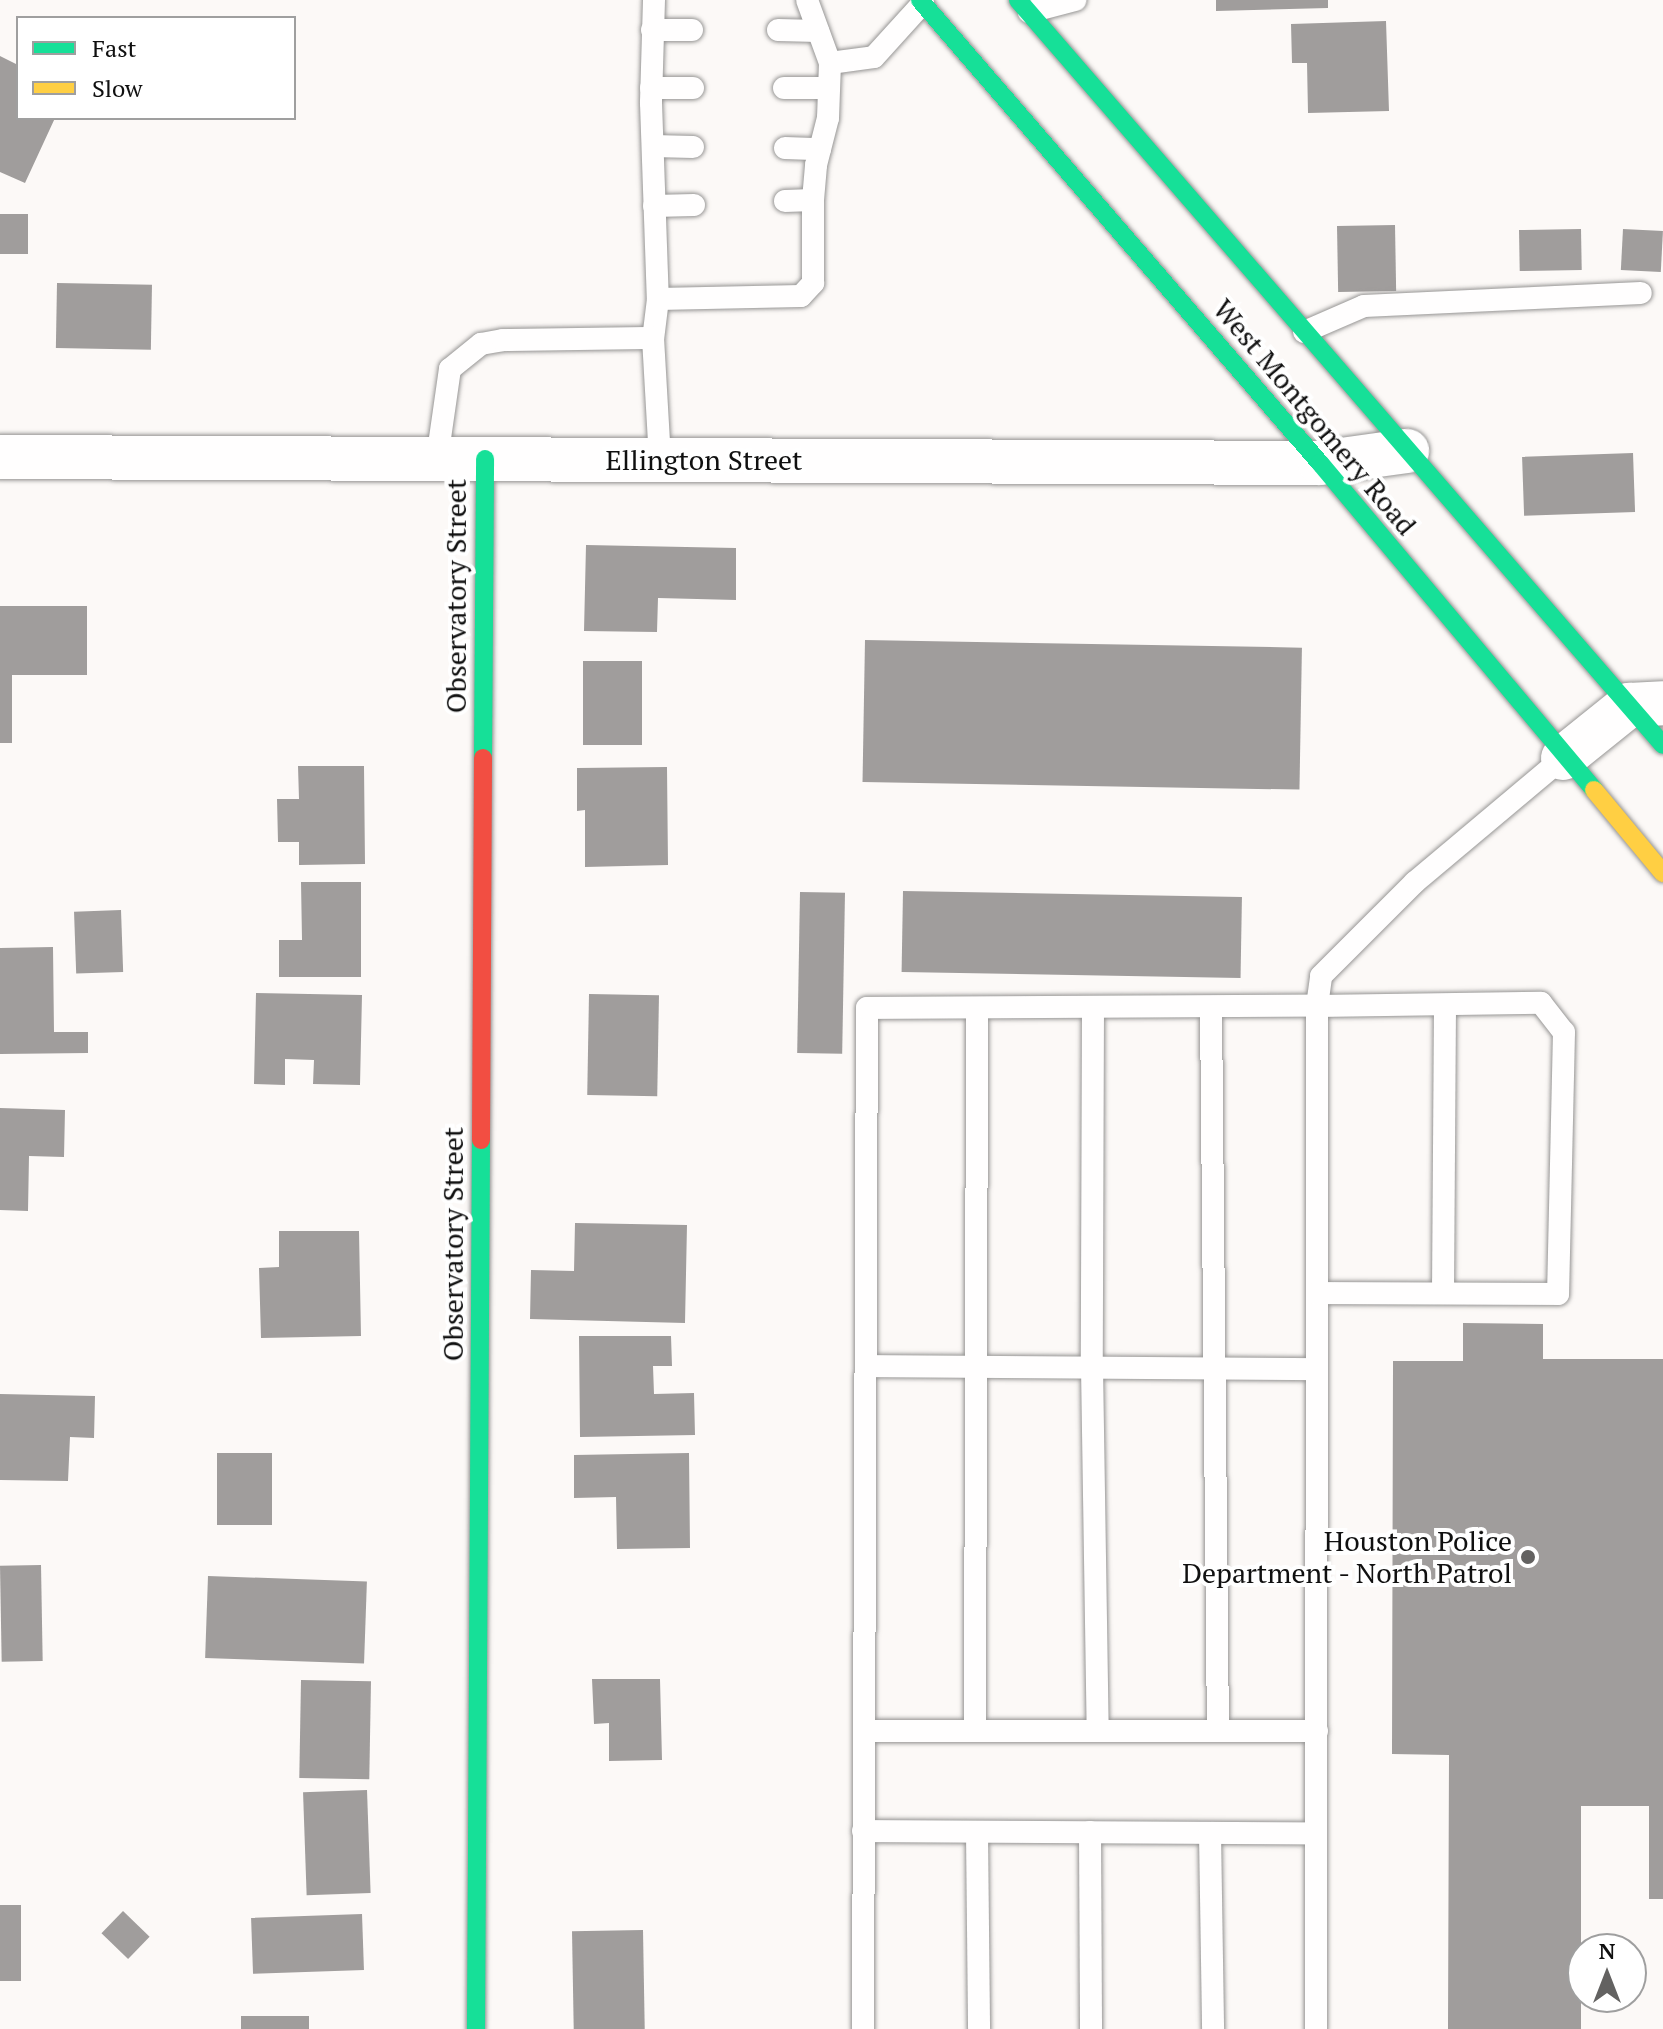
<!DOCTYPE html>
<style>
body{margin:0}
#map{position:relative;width:1663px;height:2029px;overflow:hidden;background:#fcf9f7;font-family:"PT Serif",serif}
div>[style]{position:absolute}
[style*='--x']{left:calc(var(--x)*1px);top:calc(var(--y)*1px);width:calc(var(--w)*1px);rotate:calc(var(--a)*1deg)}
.building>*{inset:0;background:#a09d9c;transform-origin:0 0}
.roads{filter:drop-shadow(0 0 2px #969594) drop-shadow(0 0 2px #969594)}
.lane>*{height:22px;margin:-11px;padding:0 11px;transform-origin:11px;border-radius:11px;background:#fffefe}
.street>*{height:44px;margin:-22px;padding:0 22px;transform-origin:22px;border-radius:22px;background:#fffefe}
.fast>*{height:18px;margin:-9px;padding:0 9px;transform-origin:9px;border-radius:9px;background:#16e098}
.slow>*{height:18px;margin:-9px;padding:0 9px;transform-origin:9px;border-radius:9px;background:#ffcf43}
.jam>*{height:18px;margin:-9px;padding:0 9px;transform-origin:9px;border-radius:9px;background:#f24e42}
.dots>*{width:22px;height:22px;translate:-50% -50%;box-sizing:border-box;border:4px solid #fff;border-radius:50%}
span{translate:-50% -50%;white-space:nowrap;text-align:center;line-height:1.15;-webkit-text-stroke:8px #fff;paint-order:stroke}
.street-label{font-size:28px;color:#101010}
.poi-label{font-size:28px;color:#101010}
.right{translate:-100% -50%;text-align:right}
.legend{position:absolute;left:16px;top:16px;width:280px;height:104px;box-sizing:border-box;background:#fff;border:2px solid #9f9f9f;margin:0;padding:10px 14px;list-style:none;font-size:24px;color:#101010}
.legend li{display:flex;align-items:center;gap:16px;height:40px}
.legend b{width:40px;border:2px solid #9f9f9f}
.north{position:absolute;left:1567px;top:1933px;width:80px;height:80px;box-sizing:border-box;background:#fff;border:2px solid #9f9f9f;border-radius:50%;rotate:0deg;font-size:22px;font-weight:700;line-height:32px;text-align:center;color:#101010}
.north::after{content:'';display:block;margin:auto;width:28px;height:36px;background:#636261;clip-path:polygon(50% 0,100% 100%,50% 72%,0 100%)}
</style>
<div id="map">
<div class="building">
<i style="clip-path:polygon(1216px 0,1328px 0,1328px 8px,1216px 11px)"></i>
<i style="clip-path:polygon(1386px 21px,1389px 111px,1308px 113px,1307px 63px,1292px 63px,1291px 24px)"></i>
<i style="clip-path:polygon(0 56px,18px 65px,18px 118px,55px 118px,25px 183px,0 172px)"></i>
<i style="left:0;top:214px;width:28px;height:40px"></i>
<i style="left:1395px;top:225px;width:66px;height:58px;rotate:89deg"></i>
<i style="left:1581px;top:229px;width:41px;height:62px;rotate:89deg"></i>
<i style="left:1623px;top:229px;width:40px;height:41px;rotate:3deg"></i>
<i style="left:57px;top:283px;width:95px;height:65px;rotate:1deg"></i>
<i style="left:1633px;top:453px;width:59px;height:111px;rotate:88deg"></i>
<i style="clip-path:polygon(586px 545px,736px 548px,736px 600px,658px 598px,657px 632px,584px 631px)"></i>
<i style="clip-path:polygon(0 606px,87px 606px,87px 675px,12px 675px,12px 743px,0 743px)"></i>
<i style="left:865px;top:640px;width:437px;height:142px;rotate:1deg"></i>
<i style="left:583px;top:661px;width:59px;height:84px"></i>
<i style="clip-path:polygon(298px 766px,364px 766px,365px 864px,299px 865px,299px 842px,278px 842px,277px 799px,299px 799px)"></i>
<i style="clip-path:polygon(667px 767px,668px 865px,585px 867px,585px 810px,577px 811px,577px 768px)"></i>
<i style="clip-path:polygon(301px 882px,361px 882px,361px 977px,279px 977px,279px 940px,302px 940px)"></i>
<i style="left:903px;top:891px;width:339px;height:81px;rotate:1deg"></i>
<i style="left:800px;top:892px;width:45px;height:161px;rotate:1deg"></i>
<i style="left:121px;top:910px;width:62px;height:47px;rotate:88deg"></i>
<i style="clip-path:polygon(53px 947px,54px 1032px,88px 1032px,88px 1053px,0 1054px,0 948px)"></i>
<i style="clip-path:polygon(256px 993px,362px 995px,360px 1085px,313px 1084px,314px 1060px,285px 1059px,285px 1085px,254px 1084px)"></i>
<i style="left:589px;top:994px;width:70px;height:101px;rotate:1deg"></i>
<i style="clip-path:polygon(0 1108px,65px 1110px,64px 1157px,29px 1156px,28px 1211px,0 1210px)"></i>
<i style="clip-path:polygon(575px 1223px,687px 1225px,685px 1323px,530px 1319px,531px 1270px,574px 1271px)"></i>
<i style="clip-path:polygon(279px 1231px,359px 1231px,361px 1336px,261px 1338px,259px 1268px,279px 1267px)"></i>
<i style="clip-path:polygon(1463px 1323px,1543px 1324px,1543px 1359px,1663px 1359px,1663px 1899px,1649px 1899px,1649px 1806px,1581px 1806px,1581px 2029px,1448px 2029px,1449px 1755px,1392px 1754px,1393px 1361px,1463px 1361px)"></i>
<i style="clip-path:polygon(579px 1336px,671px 1336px,672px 1366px,653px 1366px,654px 1394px,694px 1393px,695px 1435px,580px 1437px)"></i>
<i style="clip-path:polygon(0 1394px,95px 1396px,94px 1438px,70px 1437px,68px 1481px,0 1480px)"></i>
<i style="left:217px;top:1453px;width:55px;height:72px"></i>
<i style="clip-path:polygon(689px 1453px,690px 1548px,617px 1549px,616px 1497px,574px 1498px,574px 1455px)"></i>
<i style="left:41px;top:1565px;width:96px;height:41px;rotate:89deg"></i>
<i style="left:208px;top:1576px;width:159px;height:82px;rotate:2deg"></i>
<i style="clip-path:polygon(592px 1679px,660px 1679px,662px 1760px,609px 1761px,609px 1723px,594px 1724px)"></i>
<i style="left:301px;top:1680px;width:70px;height:98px;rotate:1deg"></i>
<i style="left:367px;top:1790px;width:103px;height:64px;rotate:88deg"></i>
<i style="left:0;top:1905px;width:21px;height:76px"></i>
<i style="left:123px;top:1911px;width:37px;height:31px;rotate:44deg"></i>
<i style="left:362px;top:1914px;width:56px;height:111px;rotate:88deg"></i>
<i style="left:643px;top:1930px;width:99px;height:71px;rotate:89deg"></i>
<i style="left:309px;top:2016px;width:13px;height:68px;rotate:90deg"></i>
</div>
<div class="roads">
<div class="lane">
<i style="--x:654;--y:0;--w:103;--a:91.7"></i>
<i style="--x:651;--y:103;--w:196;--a:88"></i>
<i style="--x:658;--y:299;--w:39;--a:97"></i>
<i style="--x:653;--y:338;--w:122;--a:86.7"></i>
<i style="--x:807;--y:0;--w:67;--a:69.9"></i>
<i style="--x:830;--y:63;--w:44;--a:-7.8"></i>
<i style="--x:874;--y:57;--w:73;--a:-47.8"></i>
<i style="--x:1029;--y:12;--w:48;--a:-14.6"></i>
<i style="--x:652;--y:30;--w:40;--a:0"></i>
<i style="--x:778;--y:30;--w:40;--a:1.4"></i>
<i style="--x:651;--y:88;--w:42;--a:0"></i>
<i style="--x:784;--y:88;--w:45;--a:0"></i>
<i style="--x:653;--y:146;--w:40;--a:1.4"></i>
<i style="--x:785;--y:148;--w:35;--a:2"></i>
<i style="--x:785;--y:201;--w:28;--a:-2"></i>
<i style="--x:654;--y:206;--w:40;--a:-1.4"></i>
<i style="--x:658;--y:299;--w:143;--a:-1.2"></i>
<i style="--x:801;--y:296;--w:18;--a:-47"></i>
<i style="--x:813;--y:283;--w:83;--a:-90"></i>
<i style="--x:813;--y:200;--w:35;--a:-85"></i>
<i style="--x:816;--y:165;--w:49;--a:-75.7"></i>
<i style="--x:828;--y:118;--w:55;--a:-87.9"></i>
<i style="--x:1304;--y:332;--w:65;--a:-23.4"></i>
<i style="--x:1364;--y:306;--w:277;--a:-2.7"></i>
<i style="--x:437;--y:459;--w:91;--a:-81.8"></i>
<i style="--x:450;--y:369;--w:40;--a:-39"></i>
<i style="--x:481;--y:344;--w:22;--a:-10"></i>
<i style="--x:503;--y:340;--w:150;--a:-0.8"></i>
<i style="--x:1093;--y:1007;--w:360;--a:90.2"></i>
<i style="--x:1092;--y:1367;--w:364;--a:89.1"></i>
<i style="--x:1211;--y:1007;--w:724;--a:89.45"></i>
<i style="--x:1443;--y:1293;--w:288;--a:-89.6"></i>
<i style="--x:866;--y:1366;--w:451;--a:0.4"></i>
<i style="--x:864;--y:1731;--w:453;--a:0"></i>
<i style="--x:975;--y:1731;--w:723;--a:-89.84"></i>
<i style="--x:863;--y:1831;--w:453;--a:0.3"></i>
<i style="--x:977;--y:1832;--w:197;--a:89.4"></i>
<i style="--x:1090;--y:1832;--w:197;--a:89.7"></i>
<i style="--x:1210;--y:1833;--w:196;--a:89.1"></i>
<i style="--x:863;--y:2029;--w:1021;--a:-89.78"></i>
<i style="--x:867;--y:1008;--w:450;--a:-0.3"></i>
<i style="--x:1317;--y:1006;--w:30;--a:-82"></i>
<i style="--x:1321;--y:976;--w:133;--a:-45"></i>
<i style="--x:1415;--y:882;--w:193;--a:-40"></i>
<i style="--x:1316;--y:2029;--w:1023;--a:-89.94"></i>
<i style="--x:1317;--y:1006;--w:224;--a:-0.8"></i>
<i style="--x:1541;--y:1003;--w:37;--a:52"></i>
<i style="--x:1564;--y:1032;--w:262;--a:91.3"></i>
<i style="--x:1558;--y:1294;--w:241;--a:-179.8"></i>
</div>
<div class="street">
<i style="--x:0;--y:457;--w:1320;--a:0.26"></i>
<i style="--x:1320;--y:463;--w:88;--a:-7.9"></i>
<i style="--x:1563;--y:758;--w:85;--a:-38.8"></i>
<i style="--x:1629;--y:705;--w:34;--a:-3"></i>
</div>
<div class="fast">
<i style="--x:920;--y:0;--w:612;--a:49.18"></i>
<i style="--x:1320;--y:463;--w:427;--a:50"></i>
<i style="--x:1018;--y:0;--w:985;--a:49.11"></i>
<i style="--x:483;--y:758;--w:299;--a:-89.6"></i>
<i style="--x:476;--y:2029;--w:889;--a:-89.68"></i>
</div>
<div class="slow">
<i style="--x:1594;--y:790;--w:108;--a:50.3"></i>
</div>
<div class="jam">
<i style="--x:481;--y:1140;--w:382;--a:-89.7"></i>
</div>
</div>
<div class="dots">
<i style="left:1528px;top:1557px;background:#636261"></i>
</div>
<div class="street-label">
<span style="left:1315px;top:417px;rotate:50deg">West Montgomery Road</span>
<span style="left:704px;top:460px">Ellington Street</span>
<span style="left:456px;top:596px;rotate:-90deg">Observatory Street</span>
<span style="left:453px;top:1244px;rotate:-90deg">Observatory Street</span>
</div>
<div class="poi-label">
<span class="right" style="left:1512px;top:1557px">Houston Police<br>Department - North Patrol</span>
</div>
<ul class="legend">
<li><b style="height:10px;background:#16e098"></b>Fast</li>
<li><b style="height:10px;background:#ffcf43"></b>Slow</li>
</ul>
<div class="north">N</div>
</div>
